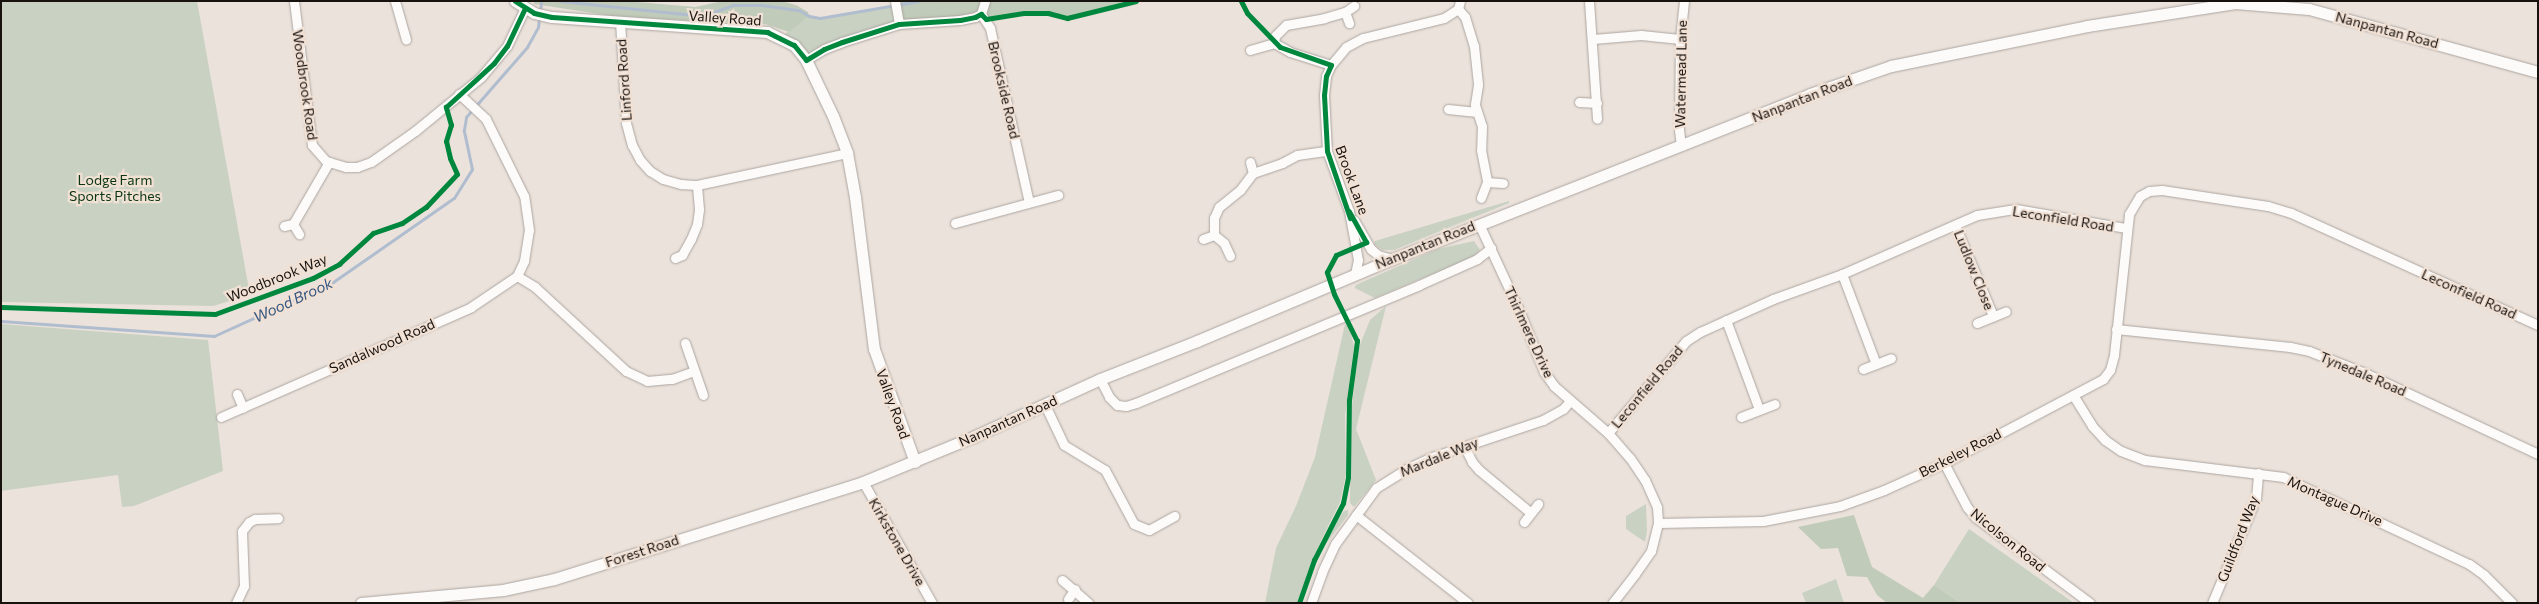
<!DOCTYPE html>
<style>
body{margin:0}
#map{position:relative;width:2539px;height:604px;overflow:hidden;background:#ebe2db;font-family:Commissioner,sans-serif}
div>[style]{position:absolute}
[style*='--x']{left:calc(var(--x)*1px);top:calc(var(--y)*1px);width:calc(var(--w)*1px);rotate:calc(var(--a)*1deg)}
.green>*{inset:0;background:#c9d1c3}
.forest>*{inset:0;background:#c0cbb9}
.stream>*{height:3px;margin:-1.5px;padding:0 1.5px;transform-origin:1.5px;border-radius:1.5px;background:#b0bdcf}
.roads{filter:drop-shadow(0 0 1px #aca5a0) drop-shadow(0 0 1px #aca5a0)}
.minor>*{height:9px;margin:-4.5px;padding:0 4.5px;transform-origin:4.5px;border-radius:4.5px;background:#fcfbfa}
.tertiary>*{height:11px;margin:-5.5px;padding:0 5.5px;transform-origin:5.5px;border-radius:5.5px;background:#fcfbfa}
.cycleway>*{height:5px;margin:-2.5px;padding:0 2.5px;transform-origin:2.5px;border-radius:2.5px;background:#00873e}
span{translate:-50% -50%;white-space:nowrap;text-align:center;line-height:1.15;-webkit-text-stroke:4.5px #f1e1d5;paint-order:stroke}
.street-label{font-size:14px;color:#18120e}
.park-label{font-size:14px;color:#0a3712}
.water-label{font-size:15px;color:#345680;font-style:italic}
.frame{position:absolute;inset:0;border:2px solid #18120e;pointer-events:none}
</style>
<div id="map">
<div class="green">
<i style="clip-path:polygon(1px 1px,197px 1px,250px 295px,213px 306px,1px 302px)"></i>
<i style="clip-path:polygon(896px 5px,899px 24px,806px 60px,782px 37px,793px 27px,809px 16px,820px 18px)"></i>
<i style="clip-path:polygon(1509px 201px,1509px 203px,1394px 250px,1382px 250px,1374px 244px,1375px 241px)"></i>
<i style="clip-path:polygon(1474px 241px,1480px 250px,1473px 257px,1375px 298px,1355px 288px,1355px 286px,1358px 284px,1438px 249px)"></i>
<i style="clip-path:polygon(1386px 306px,1356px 429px,1376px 480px,1354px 507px,1350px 503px,1351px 414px,1359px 347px,1370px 320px)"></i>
<i style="clip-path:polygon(1px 324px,208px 340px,223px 471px,134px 506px,122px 507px,118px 475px,1px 491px)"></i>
<i style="clip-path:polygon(1345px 324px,1349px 327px,1354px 346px,1345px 416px,1346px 474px,1340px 502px,1314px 555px,1298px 603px,1265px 603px,1276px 548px,1296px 506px,1315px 457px)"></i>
<i style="clip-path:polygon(1646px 504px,1647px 531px,1645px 542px,1626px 529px,1626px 516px)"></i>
<i style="clip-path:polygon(1348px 510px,1348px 515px,1322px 549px,1333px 525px,1344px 511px)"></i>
<i style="clip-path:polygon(1969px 529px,2074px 603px,1960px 603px,1934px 585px)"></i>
<i style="clip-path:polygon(1836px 579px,1844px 603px,1806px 603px,1802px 593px)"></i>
</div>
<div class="forest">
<i style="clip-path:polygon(534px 1px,625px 1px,695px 7px,723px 1px,781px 1px,796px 5px,808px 12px,809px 16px,789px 32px,765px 24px,619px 17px,534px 4px)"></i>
<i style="clip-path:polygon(895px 1px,1136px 1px,1067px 18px,1048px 13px,1025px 13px,986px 19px,899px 24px)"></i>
<i style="clip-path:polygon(1854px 515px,1872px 567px,1923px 598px,1934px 585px,1960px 603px,1887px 603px,1877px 595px,1867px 577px,1847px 576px,1838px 548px,1821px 549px,1798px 527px)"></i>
</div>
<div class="stream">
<i style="--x:560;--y:1;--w:144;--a:6"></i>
<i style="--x:703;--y:16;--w:33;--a:-20"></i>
<i style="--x:734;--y:5;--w:28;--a:0"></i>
<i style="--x:762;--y:5;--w:37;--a:8"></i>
<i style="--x:799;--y:10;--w:12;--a:31"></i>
<i style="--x:809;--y:16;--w:11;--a:10"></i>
<i style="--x:820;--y:18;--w:99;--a:-9.8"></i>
<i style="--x:1;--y:321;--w:214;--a:4"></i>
<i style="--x:214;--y:336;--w:131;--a:-24.4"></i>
<i style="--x:333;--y:282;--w:147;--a:-34.8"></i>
<i style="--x:454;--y:198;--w:34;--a:-58"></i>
<i style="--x:472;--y:169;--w:40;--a:-102"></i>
<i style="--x:464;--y:130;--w:13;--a:-81"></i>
<i style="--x:466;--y:117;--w:93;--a:-48.9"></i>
<i style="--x:527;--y:47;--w:23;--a:-61"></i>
<i style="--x:538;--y:27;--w:26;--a:-83"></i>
</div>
<div class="roads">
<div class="minor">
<i style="--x:294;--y:1;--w:145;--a:82.9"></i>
<i style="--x:312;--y:145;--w:21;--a:49"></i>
<i style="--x:326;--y:161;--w:21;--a:17"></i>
<i style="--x:346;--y:167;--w:11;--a:0"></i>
<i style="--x:357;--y:167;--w:15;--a:-20"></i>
<i style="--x:371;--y:162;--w:54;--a:-35.2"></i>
<i style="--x:415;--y:131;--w:85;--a:-39.3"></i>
<i style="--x:481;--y:77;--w:40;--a:-50"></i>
<i style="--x:507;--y:46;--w:42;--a:-64.7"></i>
<i style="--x:395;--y:1;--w:40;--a:74"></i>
<i style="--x:895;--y:1;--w:23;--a:80"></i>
<i style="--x:1589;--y:1;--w:118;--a:86.1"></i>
<i style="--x:1458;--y:9;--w:11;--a:49"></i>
<i style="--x:1465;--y:17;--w:30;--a:73"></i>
<i style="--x:1474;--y:46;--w:39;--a:84"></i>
<i style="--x:1478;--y:85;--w:20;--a:99"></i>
<i style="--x:1475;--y:105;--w:22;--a:72"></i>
<i style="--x:1482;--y:126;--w:24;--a:92"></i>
<i style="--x:1481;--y:150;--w:33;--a:79"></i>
<i style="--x:1487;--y:182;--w:17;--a:111"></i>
<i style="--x:1345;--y:12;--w:12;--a:70"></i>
<i style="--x:981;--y:14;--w:17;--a:57"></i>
<i style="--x:990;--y:28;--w:178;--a:77.4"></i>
<i style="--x:981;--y:14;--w:14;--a:-73"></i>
<i style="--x:620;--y:21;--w:102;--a:86.6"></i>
<i style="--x:626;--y:123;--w:23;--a:75"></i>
<i style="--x:632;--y:145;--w:17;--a:62"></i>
<i style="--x:640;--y:160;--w:15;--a:48"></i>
<i style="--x:650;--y:171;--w:15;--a:32"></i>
<i style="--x:663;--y:179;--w:19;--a:16"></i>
<i style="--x:681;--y:184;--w:16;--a:4"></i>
<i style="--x:697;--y:185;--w:153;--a:-12"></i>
<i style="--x:1593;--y:39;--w:48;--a:-4.8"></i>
<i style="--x:1641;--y:35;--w:39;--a:6"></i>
<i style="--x:1274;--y:43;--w:7;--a:-82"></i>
<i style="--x:1275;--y:36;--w:16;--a:-45"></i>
<i style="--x:1286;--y:25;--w:39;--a:-10"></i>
<i style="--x:1324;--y:18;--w:22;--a:-16"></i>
<i style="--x:1345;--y:12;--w:11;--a:-34"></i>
<i style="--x:1274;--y:43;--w:18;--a:29"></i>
<i style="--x:1290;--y:52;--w:43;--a:17.6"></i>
<i style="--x:1250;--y:50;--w:25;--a:-16"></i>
<i style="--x:806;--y:60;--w:21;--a:-31"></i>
<i style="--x:824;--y:49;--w:19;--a:-21"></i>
<i style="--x:842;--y:42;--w:60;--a:-17.5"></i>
<i style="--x:899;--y:24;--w:61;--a:-3.8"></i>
<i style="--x:960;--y:20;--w:15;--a:-11"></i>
<i style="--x:975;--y:17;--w:7;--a:-27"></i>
<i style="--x:1579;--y:102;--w:18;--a:3"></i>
<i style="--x:1448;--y:109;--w:29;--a:6"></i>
<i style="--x:1681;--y:146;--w:17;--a:-97"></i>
<i style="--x:1679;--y:129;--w:90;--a:-89.4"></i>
<i style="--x:1680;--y:39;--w:38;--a:-84"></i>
<i style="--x:1250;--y:162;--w:11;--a:75"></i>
<i style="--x:1487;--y:182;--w:16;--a:4"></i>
<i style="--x:1354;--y:220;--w:34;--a:60"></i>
<i style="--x:1371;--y:249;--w:9;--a:41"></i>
<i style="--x:1378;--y:255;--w:15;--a:16"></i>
<i style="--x:955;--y:223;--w:107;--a:-15.2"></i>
<i style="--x:293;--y:224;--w:72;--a:-59.9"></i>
<i style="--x:1479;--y:224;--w:95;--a:65.1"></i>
<i style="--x:1519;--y:310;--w:67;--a:68"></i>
<i style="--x:1544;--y:372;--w:17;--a:54"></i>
<i style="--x:1554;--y:386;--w:72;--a:41"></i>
<i style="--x:1608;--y:433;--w:33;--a:49"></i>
<i style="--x:1630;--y:458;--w:27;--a:56"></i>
<i style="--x:1645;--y:480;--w:30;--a:66"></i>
<i style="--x:1657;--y:507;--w:16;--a:86"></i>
<i style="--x:1658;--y:523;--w:29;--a:104"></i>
<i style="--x:1651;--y:551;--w:28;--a:125"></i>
<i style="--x:1635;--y:574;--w:37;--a:128"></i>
<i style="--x:1955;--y:225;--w:99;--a:67.3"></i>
<i style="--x:284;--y:226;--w:9;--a:-13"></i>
<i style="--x:293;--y:224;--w:12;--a:59"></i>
<i style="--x:1203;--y:239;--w:12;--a:-20"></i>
<i style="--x:1230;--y:256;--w:14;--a:-115"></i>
<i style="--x:1224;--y:243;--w:13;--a:-141"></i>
<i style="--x:1214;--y:235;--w:17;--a:-90"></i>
<i style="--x:1214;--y:218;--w:12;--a:-66"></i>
<i style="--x:1219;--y:207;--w:27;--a:-39"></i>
<i style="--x:1240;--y:190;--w:21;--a:-53"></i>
<i style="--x:1253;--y:173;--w:31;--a:-19"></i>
<i style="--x:1282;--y:163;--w:17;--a:-28"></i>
<i style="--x:1297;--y:155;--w:30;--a:-8"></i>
<i style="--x:675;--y:258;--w:8;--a:-23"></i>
<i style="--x:682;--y:255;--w:18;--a:-61"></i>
<i style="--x:691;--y:239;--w:16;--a:-68"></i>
<i style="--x:697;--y:224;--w:15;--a:-82"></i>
<i style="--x:699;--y:209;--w:24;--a:-95"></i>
<i style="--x:1355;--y:274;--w:14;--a:-78"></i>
<i style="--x:1358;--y:260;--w:50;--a:-100.4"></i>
<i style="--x:1349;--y:211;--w:64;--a:-110.1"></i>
<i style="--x:1327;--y:151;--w:56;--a:-93.1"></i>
<i style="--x:1324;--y:95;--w:19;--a:-84"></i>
<i style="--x:1326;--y:76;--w:12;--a:-66"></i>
<i style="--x:1331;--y:65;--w:23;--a:-50"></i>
<i style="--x:1346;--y:47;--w:19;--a:-28"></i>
<i style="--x:1363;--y:38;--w:83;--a:-13.9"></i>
<i style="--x:1444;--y:18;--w:17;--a:-33"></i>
<i style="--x:1458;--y:9;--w:8;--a:-76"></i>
<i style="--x:1842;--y:274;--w:96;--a:69.3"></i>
<i style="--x:517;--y:276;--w:21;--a:31"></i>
<i style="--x:535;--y:287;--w:124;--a:42.7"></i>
<i style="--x:626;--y:371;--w:23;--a:25"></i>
<i style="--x:647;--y:381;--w:25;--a:-5"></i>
<i style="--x:672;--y:379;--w:23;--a:-20"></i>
<i style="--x:1726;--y:320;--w:95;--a:69.7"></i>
<i style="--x:1977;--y:323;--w:31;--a:-22"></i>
<i style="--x:2116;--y:329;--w:175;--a:5.9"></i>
<i style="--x:2290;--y:347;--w:19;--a:12"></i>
<i style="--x:2309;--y:351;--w:60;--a:21.4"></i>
<i style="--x:2365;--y:373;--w:191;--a:25.1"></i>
<i style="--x:685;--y:343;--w:55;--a:70.9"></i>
<i style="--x:1863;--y:369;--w:30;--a:-21"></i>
<i style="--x:1100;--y:379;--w:20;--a:63"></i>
<i style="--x:1109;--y:397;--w:11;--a:45"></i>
<i style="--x:1117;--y:405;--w:9;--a:6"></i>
<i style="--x:1126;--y:406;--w:10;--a:-17"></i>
<i style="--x:1136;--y:403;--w:307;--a:-22.6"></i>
<i style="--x:1419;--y:285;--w:64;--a:-24.1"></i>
<i style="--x:1477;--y:259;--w:18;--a:-38"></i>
<i style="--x:237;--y:394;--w:15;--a:67"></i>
<i style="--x:2073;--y:395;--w:36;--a:58"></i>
<i style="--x:2092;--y:426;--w:19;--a:47"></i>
<i style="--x:2105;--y:440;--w:19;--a:35"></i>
<i style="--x:2121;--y:451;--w:26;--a:21"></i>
<i style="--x:2145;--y:460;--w:139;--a:7"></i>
<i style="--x:2283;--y:477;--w:205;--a:25.1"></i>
<i style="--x:2469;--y:564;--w:19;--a:36"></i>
<i style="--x:2484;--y:575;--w:40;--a:45"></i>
<i style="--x:1045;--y:405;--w:44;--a:64.6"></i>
<i style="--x:1064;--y:445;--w:48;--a:31.4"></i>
<i style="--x:1105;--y:470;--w:61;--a:61.8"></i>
<i style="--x:1134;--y:524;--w:16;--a:22"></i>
<i style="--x:1149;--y:530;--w:29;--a:-29"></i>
<i style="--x:221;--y:417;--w:273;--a:-23.7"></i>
<i style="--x:471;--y:307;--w:55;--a:-34"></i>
<i style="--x:517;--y:276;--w:17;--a:-65"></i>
<i style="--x:524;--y:261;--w:31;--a:-81"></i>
<i style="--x:529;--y:230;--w:34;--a:-98"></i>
<i style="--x:524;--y:196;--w:86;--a:-116.3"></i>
<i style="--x:486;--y:119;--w:37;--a:-137"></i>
<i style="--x:1741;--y:417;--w:36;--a:-21"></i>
<i style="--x:1608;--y:433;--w:121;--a:-49.7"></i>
<i style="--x:1686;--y:341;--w:17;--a:-33"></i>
<i style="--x:1700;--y:332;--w:80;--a:-24.3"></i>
<i style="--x:1773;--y:299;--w:73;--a:-19.9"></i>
<i style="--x:1842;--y:274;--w:147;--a:-23.6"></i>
<i style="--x:1977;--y:215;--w:39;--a:-9"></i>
<i style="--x:2016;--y:209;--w:112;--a:9.8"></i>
<i style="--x:1464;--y:446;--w:18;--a:63"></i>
<i style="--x:1472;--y:462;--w:11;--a:49"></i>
<i style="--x:1479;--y:470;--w:67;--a:39.6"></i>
<i style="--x:1944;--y:463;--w:50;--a:62.4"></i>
<i style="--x:1967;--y:507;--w:14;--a:51"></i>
<i style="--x:1976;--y:518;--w:142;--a:36.7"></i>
<i style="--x:863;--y:482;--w:139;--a:60.3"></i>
<i style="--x:1356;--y:515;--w:142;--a:38.2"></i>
<i style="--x:1524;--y:522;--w:23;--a:-52"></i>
<i style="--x:1658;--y:523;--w:105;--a:-1.1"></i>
<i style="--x:1763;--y:521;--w:78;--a:-11"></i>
<i style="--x:1840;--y:506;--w:47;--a:-20"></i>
<i style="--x:1884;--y:490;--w:66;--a:-24.2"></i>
<i style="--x:1944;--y:463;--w:180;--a:-27.8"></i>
<i style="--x:2103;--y:379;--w:11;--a:-52"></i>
<i style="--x:2110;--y:370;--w:16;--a:-75"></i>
<i style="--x:2114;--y:355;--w:142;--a:-83.9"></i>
<i style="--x:2129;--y:214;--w:21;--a:-59"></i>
<i style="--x:2140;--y:196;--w:10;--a:-29"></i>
<i style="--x:2149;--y:191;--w:13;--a:-4"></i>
<i style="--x:2162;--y:190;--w:107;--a:8.6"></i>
<i style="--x:2268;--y:206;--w:24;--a:17"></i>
<i style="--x:2291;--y:213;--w:271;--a:24.4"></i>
<i style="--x:1062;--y:580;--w:35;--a:41"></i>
<i style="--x:1068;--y:599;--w:12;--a:-55"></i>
<i style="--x:236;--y:603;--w:19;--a:-65"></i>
<i style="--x:244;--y:586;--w:55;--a:-92.1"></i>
<i style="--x:242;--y:531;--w:11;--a:-52"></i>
<i style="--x:249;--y:522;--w:7;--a:-27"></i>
<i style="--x:255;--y:519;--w:23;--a:-2"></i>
<i style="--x:1311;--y:603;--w:33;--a:-70"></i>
<i style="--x:1322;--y:572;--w:31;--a:-65"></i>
<i style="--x:1335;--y:544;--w:69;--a:-53.8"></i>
<i style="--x:1376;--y:488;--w:38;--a:-32"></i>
<i style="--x:1408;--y:468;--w:26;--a:-25"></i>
<i style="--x:1432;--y:457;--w:117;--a:-18.4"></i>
<i style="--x:1543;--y:420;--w:23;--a:-29"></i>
<i style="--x:1563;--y:409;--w:11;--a:-49"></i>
<i style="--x:2212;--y:603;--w:114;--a:-67.3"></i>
<i style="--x:2256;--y:498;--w:25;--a:-85"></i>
</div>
<div class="tertiary">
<i style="--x:515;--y:1;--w:22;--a:32"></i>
<i style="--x:534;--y:13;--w:18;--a:13"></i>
<i style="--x:552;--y:17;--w:216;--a:4"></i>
<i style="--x:767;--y:32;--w:30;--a:26"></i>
<i style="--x:794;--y:45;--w:19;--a:51"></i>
<i style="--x:806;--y:60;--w:62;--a:64.3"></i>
<i style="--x:833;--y:116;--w:40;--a:69"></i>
<i style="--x:847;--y:153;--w:45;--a:79.7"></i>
<i style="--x:855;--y:197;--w:153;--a:82.9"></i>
<i style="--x:874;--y:349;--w:120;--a:70.1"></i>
<i style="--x:361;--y:603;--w:143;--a:-5.2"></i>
<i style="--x:503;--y:590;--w:52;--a:-12.2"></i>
<i style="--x:554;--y:579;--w:324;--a:-17.4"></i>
<i style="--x:863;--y:482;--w:121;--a:-22.3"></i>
<i style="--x:975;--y:436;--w:137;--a:-24.5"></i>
<i style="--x:1100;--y:379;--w:104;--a:-21.4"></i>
<i style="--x:1197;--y:341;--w:212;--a:-22.8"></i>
<i style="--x:1392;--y:259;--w:449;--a:-21.5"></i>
<i style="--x:1810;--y:94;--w:86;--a:-19.1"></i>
<i style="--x:1891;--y:66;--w:200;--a:-11.5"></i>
<i style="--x:2087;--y:26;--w:150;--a:-8.8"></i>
<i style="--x:2235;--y:3;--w:74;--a:4.6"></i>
<i style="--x:2309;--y:9;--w:238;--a:15.4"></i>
</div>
</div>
<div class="cycleway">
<i style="--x:515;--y:1;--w:22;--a:32"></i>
<i style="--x:534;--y:13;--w:18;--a:13"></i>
<i style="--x:552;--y:17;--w:216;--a:4"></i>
<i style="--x:767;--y:32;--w:30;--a:26"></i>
<i style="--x:794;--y:45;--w:19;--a:51"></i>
<i style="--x:806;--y:60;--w:21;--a:-31"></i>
<i style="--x:824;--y:49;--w:19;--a:-21"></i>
<i style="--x:842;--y:42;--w:60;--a:-17.5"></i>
<i style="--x:899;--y:24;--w:61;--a:-3.8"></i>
<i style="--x:960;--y:20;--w:15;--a:-11"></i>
<i style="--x:975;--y:17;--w:7;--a:-27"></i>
<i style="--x:981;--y:14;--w:7;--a:45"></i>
<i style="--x:986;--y:19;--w:39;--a:-9"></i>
<i style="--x:1025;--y:13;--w:23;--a:0"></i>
<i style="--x:1048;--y:13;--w:20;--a:15"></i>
<i style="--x:1067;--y:18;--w:71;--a:-13.8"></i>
<i style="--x:1241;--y:1;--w:13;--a:63"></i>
<i style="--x:1247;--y:13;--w:47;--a:45.9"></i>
<i style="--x:1280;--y:47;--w:54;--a:19.4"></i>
<i style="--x:1331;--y:65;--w:12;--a:114"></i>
<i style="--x:1326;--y:76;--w:19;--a:96"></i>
<i style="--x:1324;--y:95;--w:56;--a:86.9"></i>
<i style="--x:1327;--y:151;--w:71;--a:71.1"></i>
<i style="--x:1;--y:307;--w:214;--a:1.9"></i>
<i style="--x:215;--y:314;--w:104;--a:-20.2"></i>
<i style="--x:313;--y:278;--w:30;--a:-28"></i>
<i style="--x:339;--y:264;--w:46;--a:-42.4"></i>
<i style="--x:373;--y:233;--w:31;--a:-19"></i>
<i style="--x:402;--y:223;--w:29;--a:-34"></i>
<i style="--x:426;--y:207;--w:45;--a:-46.8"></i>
<i style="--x:457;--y:174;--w:17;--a:-114"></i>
<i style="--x:450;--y:158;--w:17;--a:-103"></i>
<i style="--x:446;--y:141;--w:17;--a:-73"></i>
<i style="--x:451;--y:125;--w:19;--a:-106"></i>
<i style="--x:446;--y:107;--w:65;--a:-42.5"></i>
<i style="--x:494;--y:63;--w:21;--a:-53"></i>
<i style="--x:507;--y:46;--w:42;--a:-64.7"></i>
<i style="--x:1299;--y:603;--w:46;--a:-70.8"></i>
<i style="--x:1314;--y:560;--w:64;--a:-63"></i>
<i style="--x:1343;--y:503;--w:26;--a:-79"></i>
<i style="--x:1348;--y:477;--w:77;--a:-89.3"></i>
<i style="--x:1349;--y:400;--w:60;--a:-82.3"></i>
<i style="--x:1357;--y:341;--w:52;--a:-116.1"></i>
<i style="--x:1334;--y:294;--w:23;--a:-108"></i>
<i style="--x:1327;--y:272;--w:19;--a:-62"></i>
<i style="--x:1336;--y:255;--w:33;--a:-23"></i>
<i style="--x:1366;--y:242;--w:35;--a:-119"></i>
</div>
<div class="street-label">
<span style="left:725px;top:18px;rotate:4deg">Valley Road</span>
<span style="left:2387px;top:30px;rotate:15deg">Nanpantan Road</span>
<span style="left:1681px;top:74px;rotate:-89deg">Watermead Lane</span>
<span style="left:624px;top:80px;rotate:-94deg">Linford Road</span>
<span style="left:305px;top:85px;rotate:82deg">Woodbrook Road</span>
<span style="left:1004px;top:90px;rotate:77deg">Brookside Road</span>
<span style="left:1802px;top:99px;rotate:-21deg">Nanpantan Road</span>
<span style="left:1352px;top:180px;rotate:70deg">Brook Lane</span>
<span style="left:2063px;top:219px;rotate:9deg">Leconfield Road</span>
<span style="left:1425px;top:245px;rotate:-22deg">Nanpantan Road</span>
<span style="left:1974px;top:270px;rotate:68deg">Ludlow Close</span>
<span style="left:277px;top:278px;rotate:-22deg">Woodbrook Way</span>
<span style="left:2469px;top:294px;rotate:24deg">Leconfield Road</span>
<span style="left:1529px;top:332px;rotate:65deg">Thirlmere Drive</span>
<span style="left:382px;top:346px;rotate:-24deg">Sandalwood Road</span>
<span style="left:2363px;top:374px;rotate:23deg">Tynedale Road</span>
<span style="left:1647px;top:387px;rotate:-50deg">Leconfield Road</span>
<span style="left:893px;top:404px;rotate:70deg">Valley Road</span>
<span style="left:1008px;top:421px;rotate:-24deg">Nanpantan Road</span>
<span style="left:1960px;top:453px;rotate:-27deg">Berkeley Road</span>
<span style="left:1439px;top:457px;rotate:-22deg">Mardale Way</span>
<span style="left:2335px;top:501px;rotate:24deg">Montague Drive</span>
<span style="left:2238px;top:539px;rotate:-69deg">Guildford Way</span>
<span style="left:2008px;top:540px;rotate:39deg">Nicolson Road</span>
<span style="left:897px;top:542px;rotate:60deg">Kirkstone Drive</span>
<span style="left:642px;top:551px;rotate:-18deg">Forest Road</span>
</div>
<div class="park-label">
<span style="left:115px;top:188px">Lodge Farm<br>Sports Pitches</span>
</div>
<div class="water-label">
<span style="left:293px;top:300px;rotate:-25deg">Wood Brook</span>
</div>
<div class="frame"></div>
</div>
